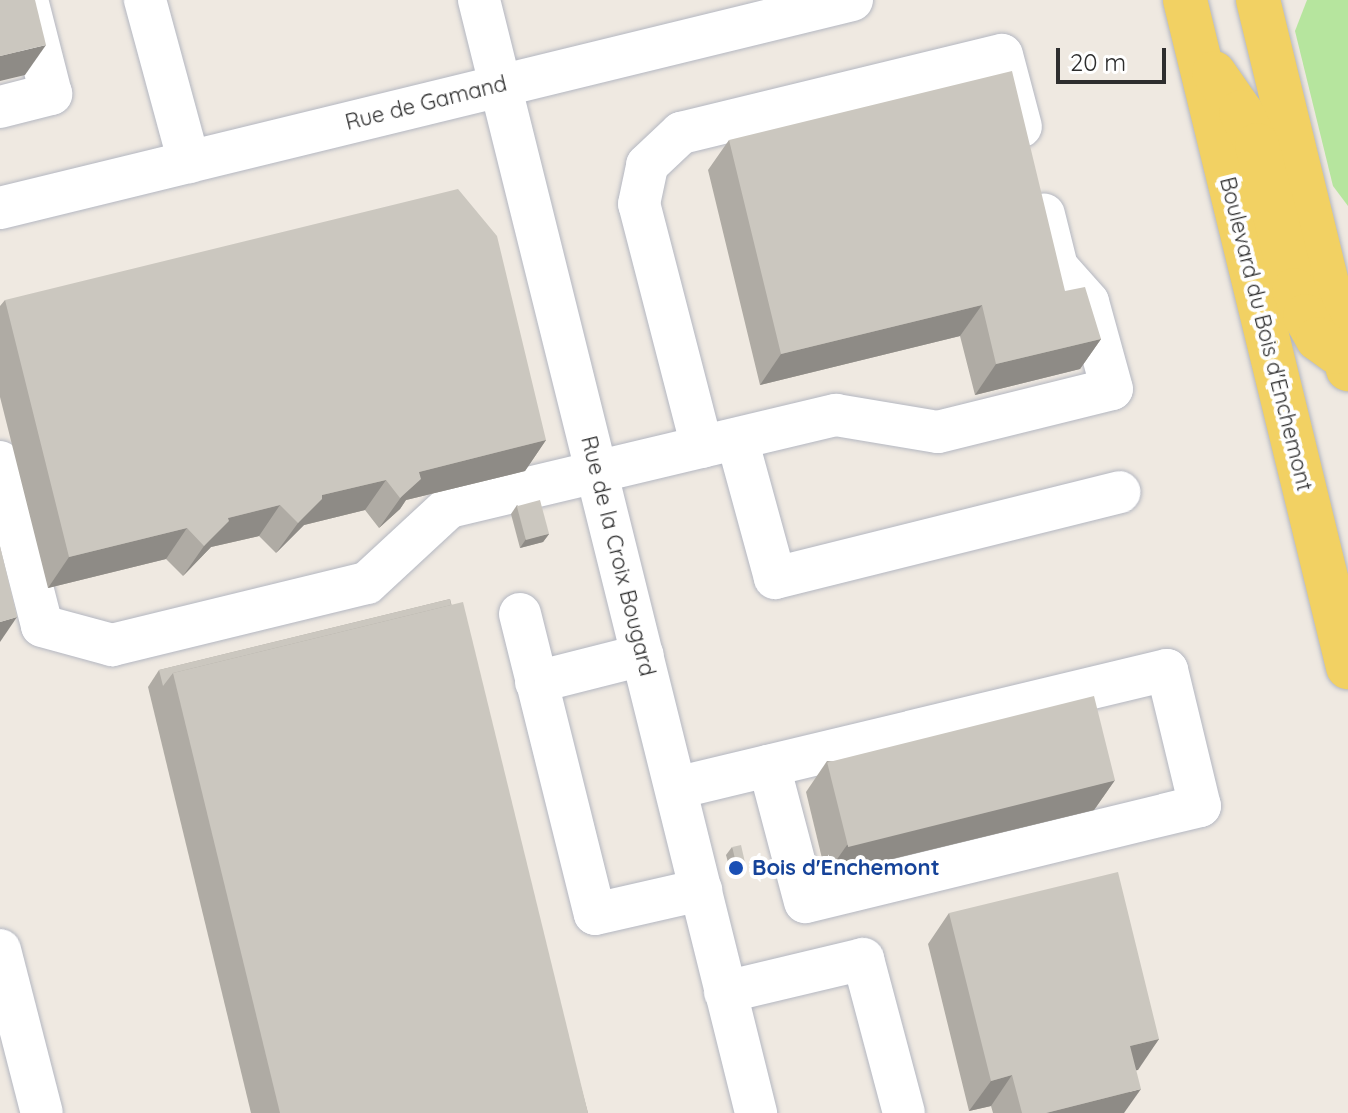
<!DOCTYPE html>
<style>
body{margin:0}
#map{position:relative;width:1348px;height:1113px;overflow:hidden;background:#efe9e1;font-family:Quicksand,sans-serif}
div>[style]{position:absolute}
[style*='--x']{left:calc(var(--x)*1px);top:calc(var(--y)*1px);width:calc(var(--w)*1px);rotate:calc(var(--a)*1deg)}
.green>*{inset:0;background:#b6e59e}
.roads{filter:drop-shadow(0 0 2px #b4b7c1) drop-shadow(0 0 2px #b4b7c1)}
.minor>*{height:42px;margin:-21px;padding:0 21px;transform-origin:21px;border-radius:21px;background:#fff}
.major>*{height:44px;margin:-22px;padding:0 22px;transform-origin:22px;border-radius:22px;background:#f2d163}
.wall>*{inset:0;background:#afaba4}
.shaded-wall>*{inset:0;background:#8e8b86}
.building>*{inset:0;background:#cbc7bf;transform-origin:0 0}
.dots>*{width:22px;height:22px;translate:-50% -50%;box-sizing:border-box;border:4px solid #fff;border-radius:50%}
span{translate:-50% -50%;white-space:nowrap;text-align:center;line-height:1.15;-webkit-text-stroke:8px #fff;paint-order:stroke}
.street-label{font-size:22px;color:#2e2e2e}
.transit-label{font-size:22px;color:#164399;font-weight:700}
.left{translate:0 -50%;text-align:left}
.scale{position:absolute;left:1056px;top:48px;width:110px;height:36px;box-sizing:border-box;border:4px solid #2e2e2e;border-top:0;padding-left:10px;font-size:24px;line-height:28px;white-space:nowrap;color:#2e2e2e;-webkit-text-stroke:6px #fff;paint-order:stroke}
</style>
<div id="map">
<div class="green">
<i style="clip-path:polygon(1307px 0,1348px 0,1348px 206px,1333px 186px,1295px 31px)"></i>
</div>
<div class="roads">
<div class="minor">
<i style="--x:145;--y:0;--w:168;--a:74.8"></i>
<i style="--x:479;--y:0;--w:1147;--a:76.02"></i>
<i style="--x:0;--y:107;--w:53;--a:-14.3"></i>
<i style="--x:51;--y:94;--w:97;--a:-104.3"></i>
<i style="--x:0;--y:208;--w:877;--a:-13.72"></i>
<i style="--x:737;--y:439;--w:144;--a:74.7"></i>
<i style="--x:775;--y:578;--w:355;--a:-14"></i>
<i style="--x:702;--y:447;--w:251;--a:-104.5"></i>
<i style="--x:639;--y:204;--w:40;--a:-78"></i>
<i style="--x:647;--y:165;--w:47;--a:-43.3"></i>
<i style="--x:681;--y:133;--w:330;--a:-13.7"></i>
<i style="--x:1002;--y:55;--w:74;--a:75.2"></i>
<i style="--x:0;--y:462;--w:169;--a:75.6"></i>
<i style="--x:42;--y:626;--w:73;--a:15.2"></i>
<i style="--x:112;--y:645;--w:262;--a:-13.7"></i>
<i style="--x:367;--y:583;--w:112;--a:-42.8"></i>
<i style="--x:449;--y:507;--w:398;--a:-13.4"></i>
<i style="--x:836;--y:415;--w:103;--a:9.5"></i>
<i style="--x:938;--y:432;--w:179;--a:-13.9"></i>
<i style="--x:1112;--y:389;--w:90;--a:-105.4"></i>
<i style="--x:1088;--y:302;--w:47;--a:-131.5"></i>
<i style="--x:1057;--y:267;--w:54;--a:-104"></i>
<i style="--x:520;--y:614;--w:309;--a:76"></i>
<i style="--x:595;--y:914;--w:109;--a:-12.8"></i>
<i style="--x:536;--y:682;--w:110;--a:-14.2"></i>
<i style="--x:676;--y:788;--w:505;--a:-13.51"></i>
<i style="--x:1167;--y:670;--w:140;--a:76.4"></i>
<i style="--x:1200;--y:806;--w:406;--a:166.3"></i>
<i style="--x:805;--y:902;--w:141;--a:-104.8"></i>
<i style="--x:0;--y:950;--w:168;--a:75.6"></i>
<i style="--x:725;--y:992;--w:142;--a:-13.4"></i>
<i style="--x:863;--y:959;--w:159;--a:75.1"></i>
</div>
<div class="major">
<i style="--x:1185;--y:0;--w:687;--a:76.27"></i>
<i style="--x:1258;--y:0;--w:380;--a:76.3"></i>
<i style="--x:1214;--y:73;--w:47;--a:55.3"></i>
<i style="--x:1241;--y:112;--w:37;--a:64"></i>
<i style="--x:1257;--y:145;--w:150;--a:75.7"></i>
<i style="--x:1294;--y:290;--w:28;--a:67"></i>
<i style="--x:1305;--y:316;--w:26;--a:61"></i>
<i style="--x:1318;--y:339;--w:22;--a:36"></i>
</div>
</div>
<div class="wall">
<i style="clip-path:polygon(729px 140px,1065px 291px,1101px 339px,1080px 369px,975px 395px,960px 336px,760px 385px,708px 170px)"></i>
<i style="clip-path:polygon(5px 300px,546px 440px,525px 471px,406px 500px,400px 509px,379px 528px,365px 510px,304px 525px,276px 553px,259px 536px,211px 547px,183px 576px,166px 559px,48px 588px,0 397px,0 306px)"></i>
<i style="clip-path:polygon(517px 505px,549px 534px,543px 542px,520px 548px,511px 514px)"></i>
<i style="clip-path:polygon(450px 599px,588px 1113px,251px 1113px,148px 687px,159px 670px)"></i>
<i style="clip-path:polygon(827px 761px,1115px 780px,1094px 810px,826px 875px,806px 792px)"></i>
<i style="clip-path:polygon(732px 847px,746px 867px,740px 875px,732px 877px,726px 855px)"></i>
<i style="clip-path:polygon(949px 913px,1159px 1039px,1136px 1070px,1124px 1113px,993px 1113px,991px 1106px,969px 1111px,928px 944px)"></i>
</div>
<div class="shaded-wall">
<i style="clip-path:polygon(46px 45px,25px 75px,0 81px,0 56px)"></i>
<i style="clip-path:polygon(982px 305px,960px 336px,760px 385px,781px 354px)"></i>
<i style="clip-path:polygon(1101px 339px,1080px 369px,975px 395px,996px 364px)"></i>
<i style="clip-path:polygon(546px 440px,525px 471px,406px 500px,400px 509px,379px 528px,419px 472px)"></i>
<i style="clip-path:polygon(386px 480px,365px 510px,304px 525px,276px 553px,298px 523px,322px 495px)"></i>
<i style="clip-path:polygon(280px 505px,259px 536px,211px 547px,183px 576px,204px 546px,228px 518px)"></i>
<i style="clip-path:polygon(187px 528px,166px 559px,48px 588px,69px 557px)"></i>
<i style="clip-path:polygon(549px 534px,543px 542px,520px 548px,526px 539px)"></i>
<i style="clip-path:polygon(17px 617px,0 642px,0 622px)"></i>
<i style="clip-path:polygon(1115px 780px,1094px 810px,826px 875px,847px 845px)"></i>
<i style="clip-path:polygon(746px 867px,740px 875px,732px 877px,738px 869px)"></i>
<i style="clip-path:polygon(1159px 1039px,1138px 1070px,1109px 1076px,1130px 1046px)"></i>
<i style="clip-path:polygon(1012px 1075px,991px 1106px,969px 1111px,991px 1081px)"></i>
<i style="clip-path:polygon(1141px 1089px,1124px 1113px,1046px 1113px)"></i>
</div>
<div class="building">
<i style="clip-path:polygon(0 0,35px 0,46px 45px,0 56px)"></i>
<i style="clip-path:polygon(1012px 71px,1065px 291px,1085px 287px,1101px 339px,996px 364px,982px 305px,781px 354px,729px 140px)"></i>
<i style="clip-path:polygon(458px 189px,497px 236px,546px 440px,419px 472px,421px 479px,400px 498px,386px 480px,322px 495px,322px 499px,298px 523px,280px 505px,228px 518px,229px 521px,204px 546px,187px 528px,69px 557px,5px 300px)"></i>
<i style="left:540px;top:500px;width:35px;height:24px;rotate:75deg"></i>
<i style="clip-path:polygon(0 546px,17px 617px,0 622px)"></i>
<i style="clip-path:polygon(450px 599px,451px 605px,173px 673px,163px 686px,159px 670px)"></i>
<i style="clip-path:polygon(463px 602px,588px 1113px,280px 1113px,173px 673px)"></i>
<i style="left:1094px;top:696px;width:87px;height:275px;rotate:76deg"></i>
<i style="left:741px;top:845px;width:23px;height:9px;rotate:77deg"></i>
<i style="clip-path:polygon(1118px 872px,1159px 1039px,1130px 1046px,1141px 1089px,1046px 1113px,1022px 1113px,1012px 1075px,991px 1081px,949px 913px)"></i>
</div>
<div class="dots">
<i style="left:736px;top:868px;background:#1a4fb4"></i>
</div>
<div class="street-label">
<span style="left:426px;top:103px;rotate:-14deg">Rue de Gamand</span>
<span style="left:1266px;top:334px;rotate:76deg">Boulevard du Bois d'Enchemont</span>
<span style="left:618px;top:556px;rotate:76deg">Rue de la Croix Bougard</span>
</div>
<div class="transit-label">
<span class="left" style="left:752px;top:868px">Bois d'Enchemont</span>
</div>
<div class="scale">20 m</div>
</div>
